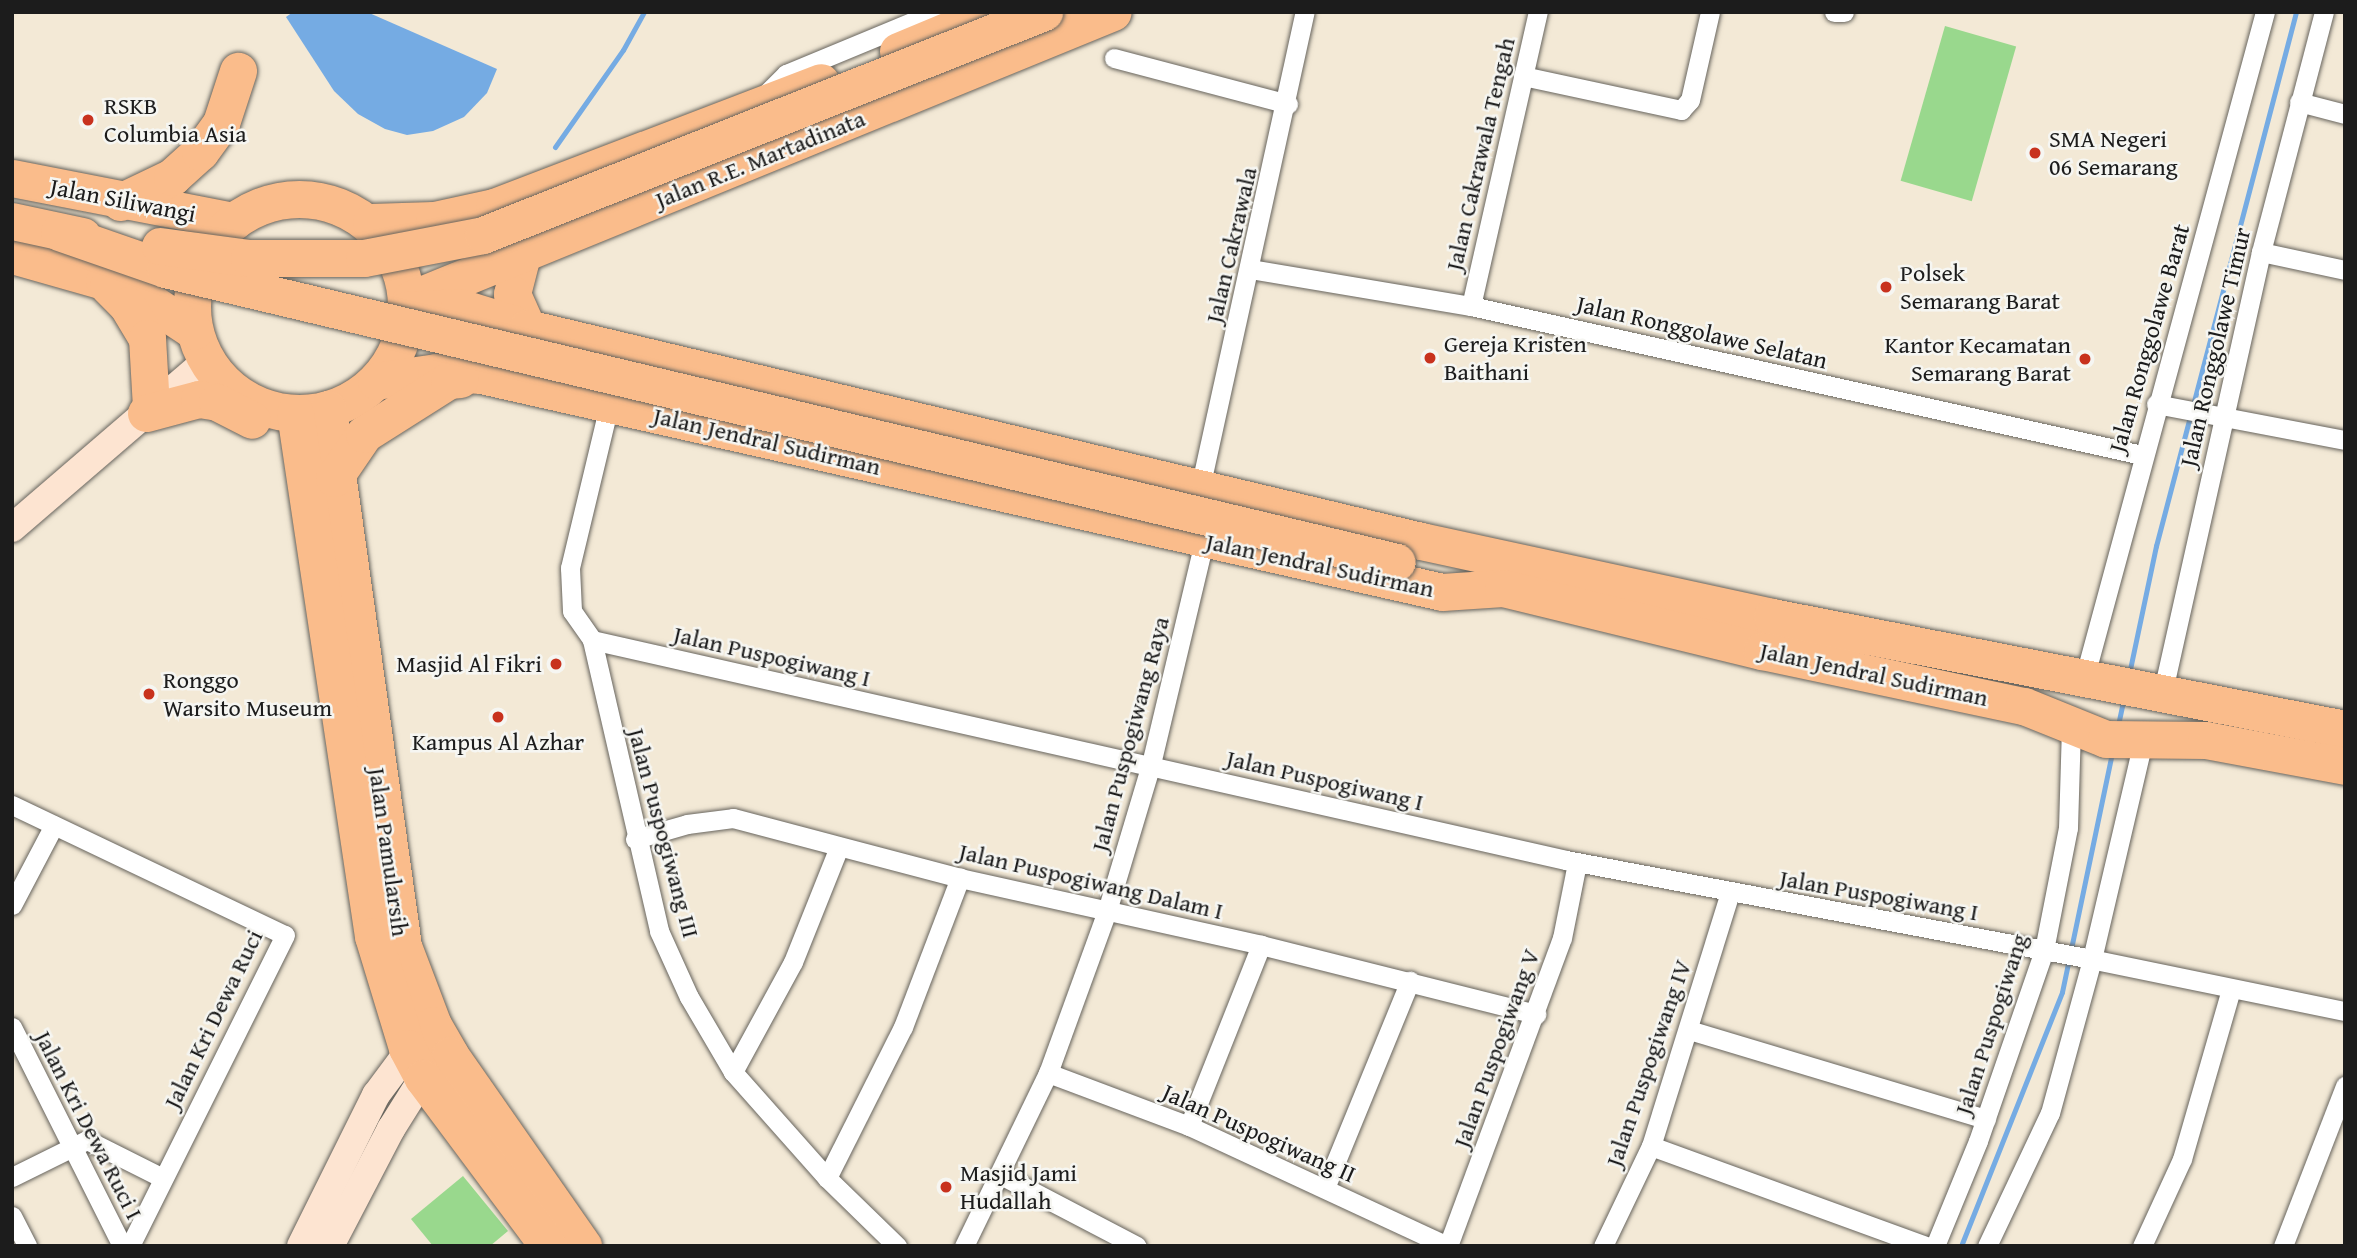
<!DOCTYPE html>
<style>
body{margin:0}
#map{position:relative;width:2357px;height:1258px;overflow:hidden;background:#f3e9d6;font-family:"Gentium Book Plus",serif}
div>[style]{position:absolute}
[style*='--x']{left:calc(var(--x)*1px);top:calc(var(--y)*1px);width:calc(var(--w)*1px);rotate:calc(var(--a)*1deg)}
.green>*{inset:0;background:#99d88d;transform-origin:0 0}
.water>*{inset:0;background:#75abe3}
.stream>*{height:5px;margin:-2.5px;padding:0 2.5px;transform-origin:2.5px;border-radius:2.5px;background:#75abe3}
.roads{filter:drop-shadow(0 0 2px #67645d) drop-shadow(0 0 2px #67645d)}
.street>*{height:19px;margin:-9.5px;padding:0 9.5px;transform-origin:9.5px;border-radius:9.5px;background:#fff}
.secondary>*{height:28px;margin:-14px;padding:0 14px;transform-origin:14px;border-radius:14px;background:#fde4d1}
.highway>*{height:37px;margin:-18.5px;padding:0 18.5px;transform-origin:18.5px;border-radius:18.5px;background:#fabc8b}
.highway>.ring{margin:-18.5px;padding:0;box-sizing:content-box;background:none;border:37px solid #fabc8b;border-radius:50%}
.bridges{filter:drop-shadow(0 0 2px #67645d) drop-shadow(0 0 2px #67645d)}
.highway-bridge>*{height:37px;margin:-18.5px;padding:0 18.5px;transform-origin:18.5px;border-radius:18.5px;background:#fabc8b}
.dots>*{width:19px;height:19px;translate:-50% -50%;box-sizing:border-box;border:4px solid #f6f6f2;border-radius:50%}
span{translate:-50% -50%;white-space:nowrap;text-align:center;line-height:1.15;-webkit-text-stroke:5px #f6f6f2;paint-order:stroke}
.poi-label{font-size:24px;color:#1c1c1c}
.left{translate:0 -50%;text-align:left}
.right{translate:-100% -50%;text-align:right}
.street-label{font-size:24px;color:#1c1c1c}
.frame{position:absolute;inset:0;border:14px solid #1c1c1c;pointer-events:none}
</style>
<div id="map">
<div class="green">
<i style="left:1945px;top:26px;width:74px;height:161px;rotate:16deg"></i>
<i style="clip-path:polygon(463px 1176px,508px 1231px,490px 1246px,433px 1246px,411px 1219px)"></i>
</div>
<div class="water">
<i style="clip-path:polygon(293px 12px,367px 12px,497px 69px,487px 93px,464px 117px,433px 131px,407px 135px,385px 129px,358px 114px,334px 91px,286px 17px)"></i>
</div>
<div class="stream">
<i style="--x:555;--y:147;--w:118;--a:-55"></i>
<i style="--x:623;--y:50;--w:43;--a:-61.1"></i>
<i style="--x:2129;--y:674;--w:131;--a:-78.1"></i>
<i style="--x:2156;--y:546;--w:552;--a:-75.31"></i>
<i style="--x:2118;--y:725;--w:29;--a:-78"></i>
<i style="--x:1961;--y:1246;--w:273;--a:-68.3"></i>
<i style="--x:2062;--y:992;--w:245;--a:-78.2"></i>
</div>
<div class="roads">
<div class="street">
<i style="--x:1834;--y:12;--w:10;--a:0"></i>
<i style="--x:1114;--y:58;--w:180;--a:14.8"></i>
<i style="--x:1523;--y:76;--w:162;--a:12.1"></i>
<i style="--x:1681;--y:110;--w:13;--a:-48"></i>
<i style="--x:1690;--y:100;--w:90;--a:-77.2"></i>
<i style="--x:763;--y:97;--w:33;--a:-45"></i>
<i style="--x:786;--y:74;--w:162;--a:-22.5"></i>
<i style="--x:2299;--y:102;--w:48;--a:14.6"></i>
<i style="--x:2261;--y:252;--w:86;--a:12.1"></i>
<i style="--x:1250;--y:269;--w:224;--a:9.5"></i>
<i style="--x:1471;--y:306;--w:687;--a:12.52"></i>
<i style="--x:1471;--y:306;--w:302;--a:-77.2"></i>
<i style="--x:611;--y:397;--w:176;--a:103.5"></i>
<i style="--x:570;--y:568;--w:43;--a:87.3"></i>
<i style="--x:572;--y:611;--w:35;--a:55"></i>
<i style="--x:592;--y:640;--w:299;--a:77"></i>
<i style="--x:659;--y:931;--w:72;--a:65.6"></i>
<i style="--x:689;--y:997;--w:87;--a:59.6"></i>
<i style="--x:733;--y:1072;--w:142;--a:48.4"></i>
<i style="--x:827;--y:1178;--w:98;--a:44.2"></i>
<i style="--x:2156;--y:404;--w:192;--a:10.8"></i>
<i style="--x:1200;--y:488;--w:487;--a:-77.6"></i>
<i style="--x:592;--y:640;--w:999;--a:12.73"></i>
<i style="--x:1566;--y:860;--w:529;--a:10.67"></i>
<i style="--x:2086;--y:958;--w:264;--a:11.6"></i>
<i style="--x:2084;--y:679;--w:691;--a:-74.82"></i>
<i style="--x:2162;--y:695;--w:454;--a:-77.4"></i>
<i style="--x:2261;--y:252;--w:248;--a:-75.3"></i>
<i style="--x:12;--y:805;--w:302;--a:25.5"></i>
<i style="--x:285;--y:935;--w:347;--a:116.5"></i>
<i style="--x:635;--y:839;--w:54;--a:-16.1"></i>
<i style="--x:687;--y:824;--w:46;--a:-7.4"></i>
<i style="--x:733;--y:818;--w:235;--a:14.8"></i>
<i style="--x:960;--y:878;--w:308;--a:12.5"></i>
<i style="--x:1261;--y:945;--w:284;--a:14.1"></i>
<i style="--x:12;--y:905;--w:90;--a:-62.3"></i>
<i style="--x:12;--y:1027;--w:245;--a:63.3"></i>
<i style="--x:1689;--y:1030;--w:310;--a:16.7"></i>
<i style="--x:733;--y:1072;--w:125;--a:-61.4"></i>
<i style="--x:793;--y:962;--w:124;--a:-68.2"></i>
<i style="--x:1048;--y:1073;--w:151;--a:20.6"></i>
<i style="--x:1189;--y:1126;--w:285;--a:24.9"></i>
<i style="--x:1189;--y:1126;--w:195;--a:-68.3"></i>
<i style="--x:1651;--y:1146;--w:293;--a:20"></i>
<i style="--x:1001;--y:1175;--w:153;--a:27.6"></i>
<i style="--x:12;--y:1177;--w:84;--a:-26.3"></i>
<i style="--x:87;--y:1140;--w:83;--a:26.6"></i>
<i style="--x:827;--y:1178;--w:169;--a:-63.3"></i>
<i style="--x:903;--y:1027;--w:160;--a:-69.1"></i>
<i style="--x:1325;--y:1188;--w:224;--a:-67.7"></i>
<i style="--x:12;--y:1216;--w:34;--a:63"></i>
<i style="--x:964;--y:1246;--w:192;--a:-64.1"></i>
<i style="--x:1048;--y:1073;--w:172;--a:-70"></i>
<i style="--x:1107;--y:911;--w:153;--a:-73.3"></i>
<i style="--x:1151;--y:764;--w:229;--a:-76.6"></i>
<i style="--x:1448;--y:1246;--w:328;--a:-69.7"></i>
<i style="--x:1562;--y:938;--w:76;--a:-78.7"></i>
<i style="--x:1603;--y:1246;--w:111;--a:-64.4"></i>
<i style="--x:1651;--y:1146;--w:265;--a:-72.7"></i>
<i style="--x:1935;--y:1246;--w:113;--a:-67.7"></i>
<i style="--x:1978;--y:1141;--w:202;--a:-70.9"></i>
<i style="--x:2044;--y:950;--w:124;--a:-78.9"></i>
<i style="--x:2068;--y:828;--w:101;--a:-88.3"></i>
<i style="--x:1987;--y:1246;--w:147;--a:-64.7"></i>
<i style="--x:2050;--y:1113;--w:160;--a:-74.7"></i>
<i style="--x:2092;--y:959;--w:224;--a:-76.8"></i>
<i style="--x:2142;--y:1246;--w:96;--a:-65.3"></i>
<i style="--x:2182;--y:1159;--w:177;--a:-73.9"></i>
<i style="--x:2283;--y:1246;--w:172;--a:-68.8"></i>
</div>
<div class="secondary">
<i style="--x:12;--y:528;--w:256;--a:-40.7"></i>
<i style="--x:301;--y:1246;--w:169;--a:-63.6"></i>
<i style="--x:376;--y:1095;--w:74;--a:-53.3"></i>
<i style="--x:330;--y:1246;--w:132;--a:-62.5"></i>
<i style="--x:391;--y:1129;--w:60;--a:-57.9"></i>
<i style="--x:423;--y:1078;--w:18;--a:-41"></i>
</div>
<div class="highway">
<i style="--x:898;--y:51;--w:102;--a:-22.5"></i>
<i style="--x:12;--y:178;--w:226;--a:11"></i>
<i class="ring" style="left:192px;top:199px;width:177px;height:177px"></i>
<i style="--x:120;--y:202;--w:58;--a:-25.7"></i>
<i style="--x:172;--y:177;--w:38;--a:-42"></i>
<i style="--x:200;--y:152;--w:36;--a:-54"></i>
<i style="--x:221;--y:123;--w:55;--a:-71.9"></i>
<i style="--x:371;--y:222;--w:63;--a:-1.8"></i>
<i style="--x:434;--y:220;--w:61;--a:-12.2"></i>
<i style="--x:494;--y:207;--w:350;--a:-20.9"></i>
<i style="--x:12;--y:255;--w:96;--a:15.8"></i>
<i style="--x:104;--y:281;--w:49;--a:24"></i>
<i style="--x:149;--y:301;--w:54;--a:33.7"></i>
<i style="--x:522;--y:255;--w:40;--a:104.4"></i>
<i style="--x:512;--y:294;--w:37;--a:66"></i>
<i style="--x:108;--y:286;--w:27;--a:45"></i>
<i style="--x:127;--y:305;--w:39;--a:59"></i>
<i style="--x:147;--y:338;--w:70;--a:86.7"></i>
<i style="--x:411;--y:299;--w:758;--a:-22.24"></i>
<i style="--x:406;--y:310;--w:53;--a:-3.2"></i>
<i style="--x:459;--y:307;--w:71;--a:17.2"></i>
<i style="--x:527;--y:328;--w:919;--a:13.4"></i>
<i style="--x:1421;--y:541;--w:359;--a:12.2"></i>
<i style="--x:1772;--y:617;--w:584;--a:11.06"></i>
<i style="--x:376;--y:381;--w:61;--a:-8.5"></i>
<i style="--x:436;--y:372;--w:45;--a:3.8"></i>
<i style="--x:481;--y:375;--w:985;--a:12.72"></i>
<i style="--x:1442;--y:592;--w:61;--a:-3.8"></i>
<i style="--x:1503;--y:588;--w:267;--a:13.7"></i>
<i style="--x:1762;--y:651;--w:268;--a:11.9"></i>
<i style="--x:2024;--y:706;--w:88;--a:21.9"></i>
<i style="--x:2106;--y:739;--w:100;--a:0.6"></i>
<i style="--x:2206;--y:740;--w:141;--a:10.6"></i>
<i style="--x:328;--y:409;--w:542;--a:82.05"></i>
<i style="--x:403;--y:946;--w:85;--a:69.2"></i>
<i style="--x:433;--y:1025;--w:34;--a:60"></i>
<i style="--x:450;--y:1055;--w:233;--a:55.1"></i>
<i style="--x:146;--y:413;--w:55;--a:-14.8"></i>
<i style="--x:199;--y:399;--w:18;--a:9"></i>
<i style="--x:217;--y:402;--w:39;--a:27"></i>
<i style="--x:295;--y:413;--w:529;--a:81.52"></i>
<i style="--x:373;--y:936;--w:117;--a:73.1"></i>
<i style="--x:407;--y:1048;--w:34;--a:62"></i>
<i style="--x:423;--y:1078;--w:209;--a:53.3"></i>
<i style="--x:334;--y:478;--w:53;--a:-55.7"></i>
<i style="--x:364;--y:434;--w:101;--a:-32.4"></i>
<i style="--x:449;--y:380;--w:11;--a:-5"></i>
</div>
</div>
<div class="bridges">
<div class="highway-bridge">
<i style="--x:12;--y:221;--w:72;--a:12.1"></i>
<i style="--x:59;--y:232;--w:112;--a:19.2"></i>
<i style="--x:165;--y:269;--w:1266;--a:13.38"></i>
<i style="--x:160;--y:246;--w:90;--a:7.7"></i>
<i style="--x:249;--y:258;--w:115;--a:0"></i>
<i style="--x:364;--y:258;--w:121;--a:-10.9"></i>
<i style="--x:483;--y:235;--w:604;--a:-21.68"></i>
</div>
</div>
<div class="dots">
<i style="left:88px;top:120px;background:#c8321e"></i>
<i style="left:2035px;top:153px;background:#c8321e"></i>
<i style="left:1886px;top:287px;background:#c8321e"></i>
<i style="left:1430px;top:358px;background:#c8321e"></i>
<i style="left:2085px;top:359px;background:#c8321e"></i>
<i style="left:556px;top:664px;background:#c8321e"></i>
<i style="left:149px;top:694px;background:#c8321e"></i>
<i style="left:498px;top:717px;background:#c8321e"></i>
<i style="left:946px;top:1187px;background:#c8321e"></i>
</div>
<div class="poi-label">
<span class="left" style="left:104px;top:120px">RSKB<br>Columbia Asia</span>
<span class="left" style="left:2049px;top:153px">SMA Negeri<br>06 Semarang</span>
<span class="left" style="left:1900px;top:287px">Polsek<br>Semarang Barat</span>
<span class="left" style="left:1444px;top:358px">Gereja Kristen<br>Baithani</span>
<span class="right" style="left:2071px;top:359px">Kantor Kecamatan<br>Semarang Barat</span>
<span class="right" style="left:542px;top:664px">Masjid Al Fikri</span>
<span class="left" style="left:163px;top:694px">Ronggo<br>Warsito Museum</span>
<span style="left:498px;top:742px">Kampus Al Azhar</span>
<span class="left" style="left:960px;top:1187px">Masjid Jami<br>Hudallah</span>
</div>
<div class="street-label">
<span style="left:1480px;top:154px;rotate:-77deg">Jalan Cakrawala Tengah</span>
<span style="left:760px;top:159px;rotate:-22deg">Jalan R.E. Martadinata</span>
<span style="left:123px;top:200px;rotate:11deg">Jalan Siliwangi</span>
<span style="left:1231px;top:245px;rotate:-77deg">Jalan Cakrawala</span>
<span style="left:1702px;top:332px;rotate:13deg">Jalan Ronggolawe Selatan</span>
<span style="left:2149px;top:338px;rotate:-74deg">Jalan Ronggolawe Barat</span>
<span style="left:2215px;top:347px;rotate:-77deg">Jalan Ronggolawe Timur</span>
<span style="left:767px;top:441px;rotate:13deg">Jalan Jendral Sudirman</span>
<span style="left:1320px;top:565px;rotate:12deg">Jalan Jendral Sudirman</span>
<span style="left:772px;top:656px;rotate:13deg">Jalan Puspogiwang I</span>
<span style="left:1874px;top:674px;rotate:12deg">Jalan Jendral Sudirman</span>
<span style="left:1130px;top:734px;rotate:-75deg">Jalan Puspogiwang Raya</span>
<span style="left:1325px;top:780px;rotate:13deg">Jalan Puspogiwang I</span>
<span style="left:664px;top:833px;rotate:75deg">Jalan Puspogiwang III</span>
<span style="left:389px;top:852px;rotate:82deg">Jalan Pamularsih</span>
<span style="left:1091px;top:881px;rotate:13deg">Jalan Puspogiwang Dalam I</span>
<span style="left:1879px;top:895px;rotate:10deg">Jalan Puspogiwang I</span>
<span style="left:213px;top:1019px;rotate:-64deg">Jalan Kri Dewa Ruci</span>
<span style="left:1991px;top:1024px;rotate:-72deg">Jalan Puspogiwang</span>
<span style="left:1496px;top:1048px;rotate:-70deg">Jalan Puspogiwang V</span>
<span style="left:1648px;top:1063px;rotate:-71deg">Jalan Puspogiwang IV</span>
<span style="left:89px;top:1125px;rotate:63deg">Jalan Kri Dewa Ruci I</span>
<span style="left:1259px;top:1133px;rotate:24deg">Jalan Puspogiwang II</span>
</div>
<div class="frame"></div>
</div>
